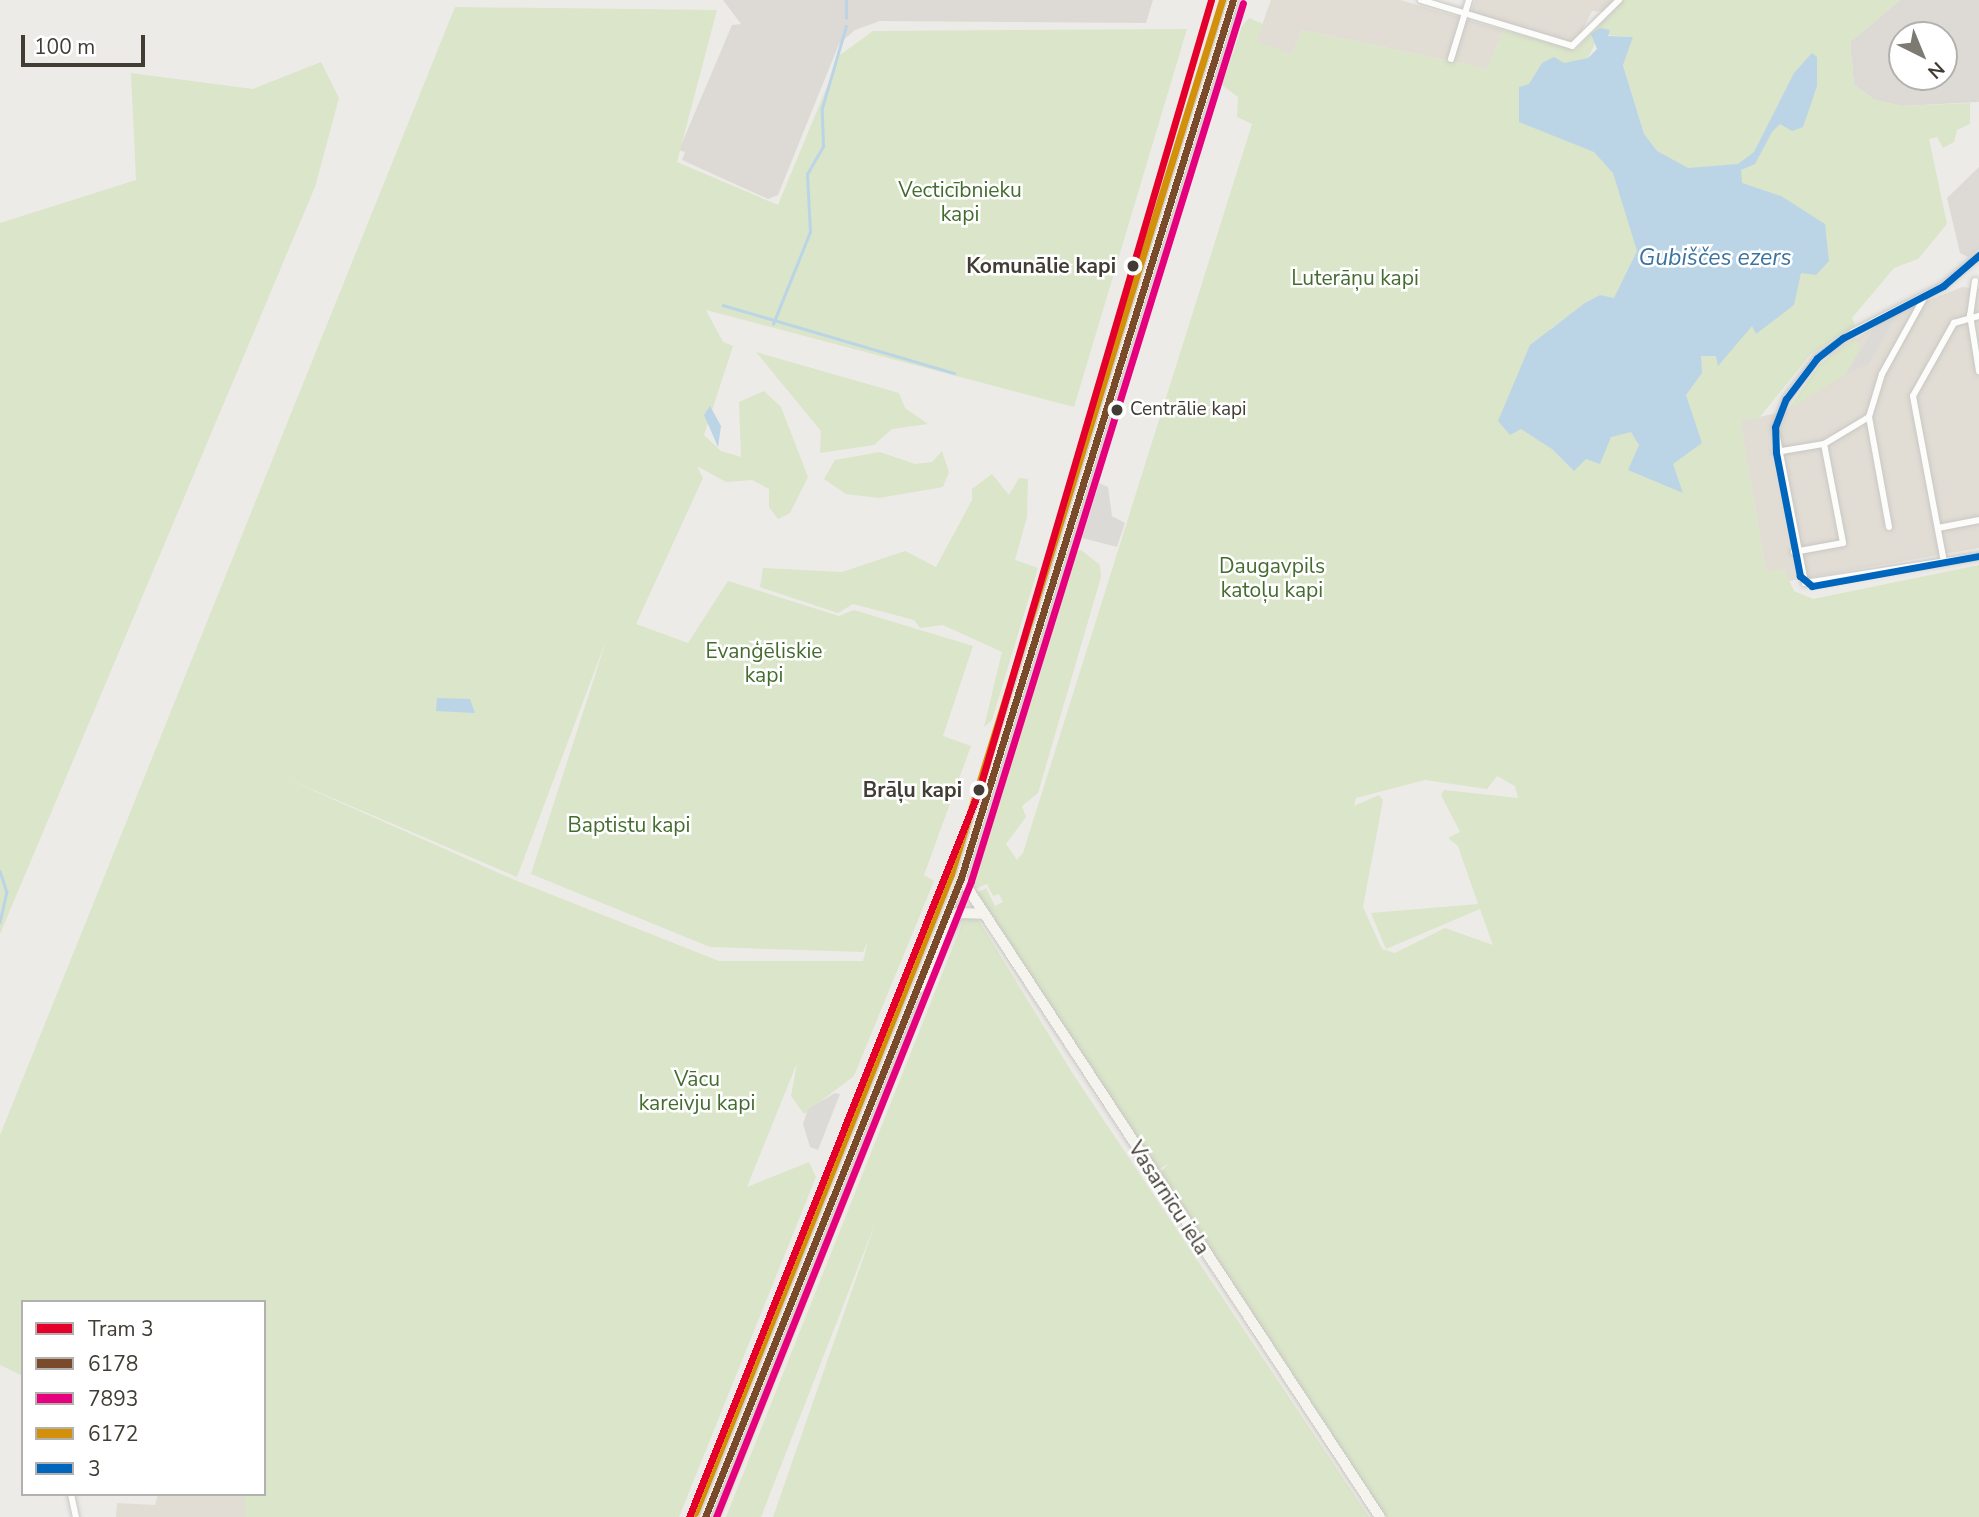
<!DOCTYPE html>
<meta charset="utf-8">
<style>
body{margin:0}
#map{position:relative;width:1979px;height:1517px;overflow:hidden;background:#edebe7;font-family:"Nunito Sans",sans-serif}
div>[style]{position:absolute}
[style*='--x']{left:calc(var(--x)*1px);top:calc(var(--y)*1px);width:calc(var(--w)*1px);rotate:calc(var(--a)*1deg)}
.residential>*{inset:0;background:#e1ddd5}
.industrial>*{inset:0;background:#dddad5}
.green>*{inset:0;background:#dae5c9}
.parking>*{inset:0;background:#dcdad7}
.water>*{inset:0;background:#bbd5e7}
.stream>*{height:2.5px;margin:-1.25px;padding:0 1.25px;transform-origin:1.25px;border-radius:1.25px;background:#bbd5e7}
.roads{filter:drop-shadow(0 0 2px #c9c7c3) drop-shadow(0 0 2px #c9c7c3)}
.street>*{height:6px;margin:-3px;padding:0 3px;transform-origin:3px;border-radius:3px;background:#fcfcfb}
.secondary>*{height:10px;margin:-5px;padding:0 5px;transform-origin:5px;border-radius:5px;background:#f4f3ed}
.primary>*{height:10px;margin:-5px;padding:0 5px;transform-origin:5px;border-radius:5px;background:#efebe3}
.highway>*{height:12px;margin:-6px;padding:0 6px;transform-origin:6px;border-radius:6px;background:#e9e3d9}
.bus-1>*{height:7px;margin:-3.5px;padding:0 3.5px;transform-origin:3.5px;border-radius:3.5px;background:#7a4b2a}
.bus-2>*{height:7px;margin:-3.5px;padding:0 3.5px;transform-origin:3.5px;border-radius:3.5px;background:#e5007d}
.bus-3>*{height:7px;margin:-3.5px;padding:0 3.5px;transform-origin:3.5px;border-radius:3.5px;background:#d3910b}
.bus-4>*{height:7px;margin:-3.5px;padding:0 3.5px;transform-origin:3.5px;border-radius:3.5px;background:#0065bd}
.tram-1>*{height:7px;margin:-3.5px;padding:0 3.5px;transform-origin:3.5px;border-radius:3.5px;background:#e4002b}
.dots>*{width:19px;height:19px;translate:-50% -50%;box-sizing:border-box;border:4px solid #fff;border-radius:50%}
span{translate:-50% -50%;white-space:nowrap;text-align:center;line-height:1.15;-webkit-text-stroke:5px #fff;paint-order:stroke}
.bus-label{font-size:19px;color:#413d35}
.left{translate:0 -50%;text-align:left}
.park-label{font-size:21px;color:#456c2f}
.stop-label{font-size:21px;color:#413d35;font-weight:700}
.right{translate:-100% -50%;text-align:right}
.street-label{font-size:21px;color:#413d35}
.water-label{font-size:23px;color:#3b73a0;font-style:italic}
.legend{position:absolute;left:21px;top:1300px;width:245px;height:196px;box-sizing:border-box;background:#fff;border:2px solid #b3b1ae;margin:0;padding:9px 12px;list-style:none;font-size:21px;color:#413d35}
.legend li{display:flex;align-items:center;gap:14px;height:35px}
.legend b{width:35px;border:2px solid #b3b1ae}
.north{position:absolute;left:1888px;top:21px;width:70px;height:70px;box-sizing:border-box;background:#fff;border:2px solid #b3b1ae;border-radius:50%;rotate:137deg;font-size:19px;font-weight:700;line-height:28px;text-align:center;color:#413d35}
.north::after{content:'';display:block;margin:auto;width:24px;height:32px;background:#7d7a73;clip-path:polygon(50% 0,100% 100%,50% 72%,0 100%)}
.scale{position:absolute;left:21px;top:35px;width:124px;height:32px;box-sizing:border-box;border:4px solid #413d35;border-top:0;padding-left:9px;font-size:21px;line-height:24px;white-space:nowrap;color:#413d35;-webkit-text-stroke:5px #fff;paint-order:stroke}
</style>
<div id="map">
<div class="residential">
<i style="clip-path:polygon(1271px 0,1400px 0,1503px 30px,1488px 69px,1302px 30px,1292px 55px,1256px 42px)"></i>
<i style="clip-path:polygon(1475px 0,1614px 0,1609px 12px,1592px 11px,1576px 43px,1471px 13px)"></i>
<i style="clip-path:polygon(1962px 287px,1979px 289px,1979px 548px,1789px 581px,1784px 569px,1766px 572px,1740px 421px,1787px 411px,1830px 355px,1897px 313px)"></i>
<i style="clip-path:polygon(158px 1494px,245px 1494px,245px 1517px,116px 1517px,117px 1503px,155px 1505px)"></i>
</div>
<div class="industrial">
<i style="clip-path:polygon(723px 0,1153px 0,1146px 23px,880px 21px,855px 30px,839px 44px,778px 195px,768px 199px,682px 160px,685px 152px,679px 150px,732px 25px,741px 24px)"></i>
<i style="clip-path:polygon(evenodd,1900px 0,1979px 0,1979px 102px,1902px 106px,1875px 100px,1854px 85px,1850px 42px,1900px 0,1902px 35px,1944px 35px,1944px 77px,1902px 77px,1902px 35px)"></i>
<i style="clip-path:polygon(1979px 167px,1979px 249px,1968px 257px,1960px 253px,1947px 198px)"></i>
</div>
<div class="green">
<i style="clip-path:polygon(evenodd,1622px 0,1900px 0,1850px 42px,1854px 85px,1875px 100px,1902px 106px,1970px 103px,1970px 124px,1957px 130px,1954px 142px,1943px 148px,1937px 137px,1929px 139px,1947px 224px,1918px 259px,1894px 268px,1852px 318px,1855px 325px,1810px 355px,1759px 418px,1740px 421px,1766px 571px,1784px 569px,1794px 591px,1813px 599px,1979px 565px,1979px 1517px,1385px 1517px,1159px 1174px,1168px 1164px,1157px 1170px,977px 893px,986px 888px,995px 906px,1003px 902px,999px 894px,993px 896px,987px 884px,975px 889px,970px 879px,1069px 554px,1081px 550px,1100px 565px,1101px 577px,1038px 793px,1022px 806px,1026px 817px,1006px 844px,1017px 860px,1023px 853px,1252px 124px,1237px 117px,1238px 97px,1222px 85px,1242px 26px,1249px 18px,1263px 24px,1257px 42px,1292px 55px,1302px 30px,1488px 69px,1503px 30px,1576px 50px,1622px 0,1609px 30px,1605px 35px,1633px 37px,1623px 64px,1644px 134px,1535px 78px,1588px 58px,1597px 39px,1609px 30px,1622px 0,1600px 295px,1609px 298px,1548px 339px,1550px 329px,1600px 295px,1622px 0,1497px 776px,1515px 786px,1518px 798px,1444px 790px,1441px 795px,1460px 832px,1448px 838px,1458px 846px,1478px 904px,1371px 913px,1386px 949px,1480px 909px,1493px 945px,1445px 928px,1395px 953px,1382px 949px,1363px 907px,1383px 800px,1379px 795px,1354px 806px,1356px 798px,1425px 780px,1487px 789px,1497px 776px)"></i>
<i style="clip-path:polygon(evenodd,455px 7px,717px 10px,677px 162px,778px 205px,840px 55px,873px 31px,1187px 29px,1074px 407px,706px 310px,723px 342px,733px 346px,704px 435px,721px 451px,741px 457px,739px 402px,764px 391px,781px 407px,808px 477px,790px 513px,778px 519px,769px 507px,769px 489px,752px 480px,726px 482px,697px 466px,703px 478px,636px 624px,688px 643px,728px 581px,839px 616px,854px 610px,973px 646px,943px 736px,971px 746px,924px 875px,934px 881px,854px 1076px,804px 1114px,791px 1096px,797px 1063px,747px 1187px,809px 1162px,816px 1177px,679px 1517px,245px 1517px,245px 1494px,264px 1494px,264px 1302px,23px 1302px,23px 1376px,0 1365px,0 1135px,455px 7px,607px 638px,531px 874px,710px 947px,863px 952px,868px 941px,863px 961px,719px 961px,517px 881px,276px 774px,517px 877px,607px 638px)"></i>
<i style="clip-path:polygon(321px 62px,339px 98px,315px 187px,0 934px,0 223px,136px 180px,131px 73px,253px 89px)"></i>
<i style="clip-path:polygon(1855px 338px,1860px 349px,1846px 374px,1787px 411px,1819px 365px)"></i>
<i style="clip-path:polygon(756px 352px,899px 393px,905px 408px,928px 424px,892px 429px,874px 445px,820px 453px,821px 431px)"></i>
<i style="clip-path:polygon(942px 451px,949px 472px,943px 487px,879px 498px,846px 494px,824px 479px,835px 460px,880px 452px,915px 464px,932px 462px)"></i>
<i style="clip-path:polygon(992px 474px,1009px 495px,1019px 478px,1028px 479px,1027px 517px,1015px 560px,1038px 568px,992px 720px,984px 727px,1002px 652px,943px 625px,920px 628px,914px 620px,853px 604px,838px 613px,760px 587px,763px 568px,842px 572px,905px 551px,936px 567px,972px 500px,972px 489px)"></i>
<i style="clip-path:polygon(966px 914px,979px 921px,1075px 1077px,1369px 1517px,773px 1517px,876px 1221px,761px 1517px,726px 1517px)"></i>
<i style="clip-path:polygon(962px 915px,722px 1517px,712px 1517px,919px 1002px)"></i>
</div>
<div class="parking">
<i style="clip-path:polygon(1897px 313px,1869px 364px,1846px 374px,1876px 325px)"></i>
<i style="clip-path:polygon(1099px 483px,1108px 487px,1112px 516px,1125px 523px,1117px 547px,1082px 538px)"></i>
<i style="clip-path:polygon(835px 1093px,840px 1094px,818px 1150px,810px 1147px,803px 1124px,808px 1109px)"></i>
</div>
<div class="water">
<i style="clip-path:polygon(1600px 28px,1610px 30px,1608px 36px,1633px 37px,1623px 65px,1644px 134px,1657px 151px,1688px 168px,1738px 164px,1754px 152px,1794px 73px,1812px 53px,1817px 57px,1817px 86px,1803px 127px,1792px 131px,1780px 124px,1772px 132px,1755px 164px,1741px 170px,1742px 183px,1781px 196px,1825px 224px,1829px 261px,1816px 275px,1801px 273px,1794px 305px,1756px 334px,1752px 326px,1718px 366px,1716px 356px,1701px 356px,1702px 373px,1686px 395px,1702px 443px,1673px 464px,1683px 493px,1628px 470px,1639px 445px,1631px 432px,1611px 437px,1600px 464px,1586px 459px,1574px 471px,1552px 449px,1521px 429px,1510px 435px,1498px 421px,1530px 345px,1585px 303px,1600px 295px,1614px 298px,1637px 251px,1613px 173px,1594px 152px,1519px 122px,1519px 87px,1529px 84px,1542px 63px,1554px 57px,1564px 63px,1588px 58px,1597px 49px,1591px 34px)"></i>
<i style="clip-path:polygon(710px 406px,721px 426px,718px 447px,704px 415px)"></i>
<i style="clip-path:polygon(437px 698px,470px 699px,475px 713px,436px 711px)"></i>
</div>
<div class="stream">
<i style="--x:846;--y:18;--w:18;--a:-90"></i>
<i style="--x:723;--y:305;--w:241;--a:16.4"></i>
<i style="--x:773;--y:324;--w:99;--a:-68.1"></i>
<i style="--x:810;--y:232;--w:58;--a:-93"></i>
<i style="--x:807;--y:174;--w:32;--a:-60"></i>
<i style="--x:823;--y:146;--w:38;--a:-92"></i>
<i style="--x:822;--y:108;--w:85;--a:-73.7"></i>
<i style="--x:0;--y:871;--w:22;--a:72"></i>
<i style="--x:7;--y:892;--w:31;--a:103"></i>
</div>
<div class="roads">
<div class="street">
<i style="--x:1421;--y:0;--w:158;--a:16.9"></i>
<i style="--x:1572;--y:46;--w:66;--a:-44.4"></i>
<i style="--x:1451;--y:59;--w:62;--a:-73"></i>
<i style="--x:1979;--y:255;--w:48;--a:139.3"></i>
<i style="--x:1943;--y:286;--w:101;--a:152.9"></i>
<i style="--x:1853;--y:332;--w:44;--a:144.2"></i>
<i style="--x:1817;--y:358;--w:51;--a:127.1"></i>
<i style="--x:1786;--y:399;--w:30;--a:111"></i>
<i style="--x:1775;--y:427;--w:159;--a:79.1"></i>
<i style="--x:1805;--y:583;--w:176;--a:-8.8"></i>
<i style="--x:1975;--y:281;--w:34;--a:98"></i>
<i style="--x:1970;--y:315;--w:57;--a:80.9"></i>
<i style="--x:1824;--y:444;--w:52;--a:-31"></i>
<i style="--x:1776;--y:452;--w:49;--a:-9.5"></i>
<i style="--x:1824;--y:444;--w:101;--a:79.1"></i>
<i style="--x:1843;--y:543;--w:50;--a:169.6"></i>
<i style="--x:1889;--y:527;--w:112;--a:-100.3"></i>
<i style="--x:1869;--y:417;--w:45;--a:-73.2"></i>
<i style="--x:1882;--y:374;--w:89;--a:-61.1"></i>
<i style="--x:1938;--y:528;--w:42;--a:-11"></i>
<i style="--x:1944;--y:562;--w:169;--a:-100.6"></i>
<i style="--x:1913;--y:396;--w:84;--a:-60.7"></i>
<i style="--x:1954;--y:323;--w:26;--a:-16"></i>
<i style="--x:71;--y:1494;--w:24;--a:78"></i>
</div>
<div class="secondary">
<i style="--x:961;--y:878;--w:764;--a:56.75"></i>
<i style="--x:919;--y:988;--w:85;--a:-62.5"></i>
<i style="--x:958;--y:913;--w:24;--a:2"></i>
</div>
<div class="primary">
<i style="--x:961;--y:878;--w:919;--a:-72.79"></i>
<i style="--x:705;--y:1517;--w:670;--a:-68.18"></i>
</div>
<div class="highway">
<i style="--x:954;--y:895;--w:18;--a:-68"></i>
</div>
</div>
<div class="bus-1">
<i style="--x:705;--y:1517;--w:688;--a:-68.17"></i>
<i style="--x:961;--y:878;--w:919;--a:-72.79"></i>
</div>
<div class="bus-2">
<i style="--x:716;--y:1517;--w:685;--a:-68.15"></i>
<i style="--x:971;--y:881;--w:919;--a:-72.79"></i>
</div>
<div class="bus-3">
<i style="--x:695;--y:1513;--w:688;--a:-68.17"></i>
<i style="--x:951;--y:874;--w:915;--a:-72.77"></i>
</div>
<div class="bus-4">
<i style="--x:1812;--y:586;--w:16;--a:-140"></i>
<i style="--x:1800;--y:576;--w:126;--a:-101"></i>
<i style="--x:1776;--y:452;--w:25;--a:-92"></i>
<i style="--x:1775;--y:427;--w:30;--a:-69"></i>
<i style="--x:1786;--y:399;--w:51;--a:-52.9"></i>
<i style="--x:1817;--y:358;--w:33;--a:-38"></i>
<i style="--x:1843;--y:338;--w:113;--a:-27.5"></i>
<i style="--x:1943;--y:286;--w:48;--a:-40.7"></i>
<i style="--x:1812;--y:586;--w:170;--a:-10.2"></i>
</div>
<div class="tram-1">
<i style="--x:689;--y:1517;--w:783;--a:-68.25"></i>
<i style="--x:979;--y:790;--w:823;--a:-73.63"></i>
</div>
<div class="dots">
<i style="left:1133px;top:266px;background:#413d35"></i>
<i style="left:1117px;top:410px;background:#413d35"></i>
<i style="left:979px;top:790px;background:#413d35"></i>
</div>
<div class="bus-label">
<span class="left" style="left:1130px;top:410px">Centrālie kapi</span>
</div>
<div class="park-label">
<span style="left:960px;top:202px">Vecticībnieku<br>kapi</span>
<span style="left:1355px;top:278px">Luterāņu kapi</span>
<span style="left:1272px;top:578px">Daugavpils<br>katoļu kapi</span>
<span style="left:764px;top:663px">Evanģēliskie<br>kapi</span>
<span style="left:629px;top:825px">Baptistu kapi</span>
<span style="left:697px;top:1091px">Vācu<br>kareivju kapi</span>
</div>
<div class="stop-label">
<span class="right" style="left:1116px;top:266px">Komunālie kapi</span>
<span class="right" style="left:962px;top:790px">Brāļu kapi</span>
</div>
<div class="street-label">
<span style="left:1169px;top:1198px;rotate:57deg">Vasarnīcu iela</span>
</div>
<div class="water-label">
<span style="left:1715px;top:258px">Gubiščes ezers</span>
</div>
<ul class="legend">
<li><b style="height:9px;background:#e4002b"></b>Tram 3</li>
<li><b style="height:9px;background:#7a4b2a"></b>6178</li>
<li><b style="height:9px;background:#e5007d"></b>7893</li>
<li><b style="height:9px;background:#d3910b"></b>6172</li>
<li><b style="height:9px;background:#0065bd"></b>3</li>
</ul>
<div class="north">N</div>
<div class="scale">100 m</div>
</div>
